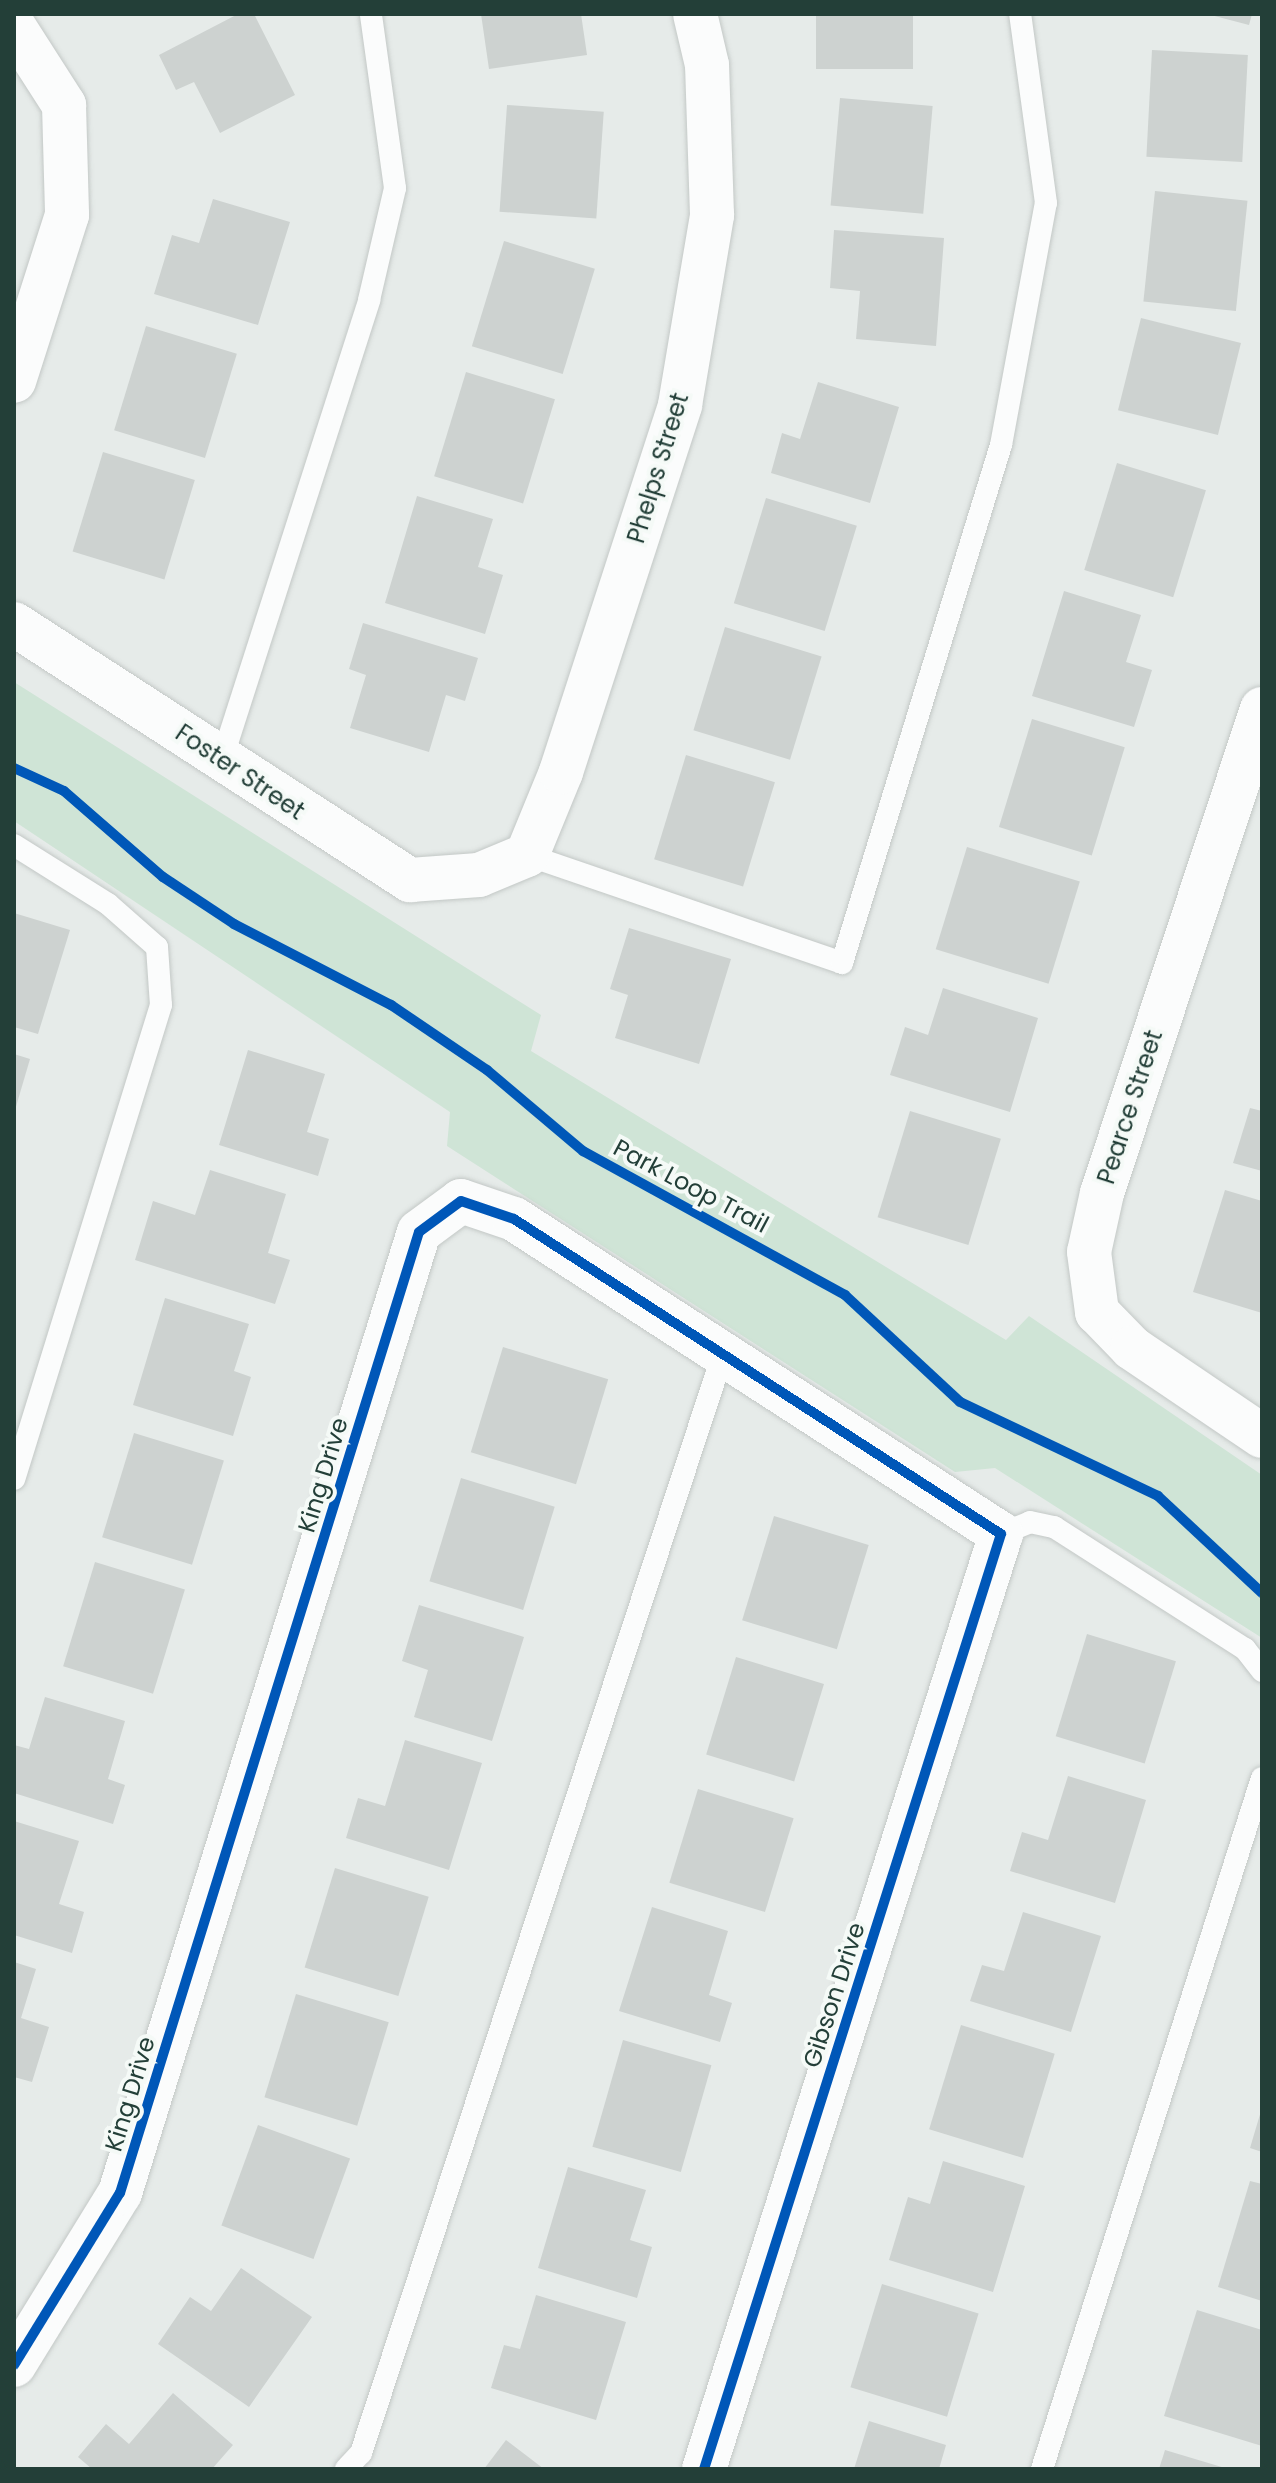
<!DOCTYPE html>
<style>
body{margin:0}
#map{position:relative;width:1276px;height:2483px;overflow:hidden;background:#e6ebe9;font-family:Poppins,sans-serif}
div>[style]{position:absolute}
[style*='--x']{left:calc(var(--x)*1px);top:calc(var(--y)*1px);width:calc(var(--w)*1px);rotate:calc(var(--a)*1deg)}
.green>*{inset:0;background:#cfe4d6}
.building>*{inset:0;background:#cdd2d0;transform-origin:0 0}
.roads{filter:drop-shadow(0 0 2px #c3c8c6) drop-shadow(0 0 2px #c3c8c6)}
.service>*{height:22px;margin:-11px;padding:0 11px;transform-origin:11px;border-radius:11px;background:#fbfcfc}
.minor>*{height:44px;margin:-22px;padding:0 22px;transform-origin:22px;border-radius:22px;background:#fbfcfc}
.cycleway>*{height:10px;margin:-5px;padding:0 5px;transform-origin:5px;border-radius:5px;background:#0057b8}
span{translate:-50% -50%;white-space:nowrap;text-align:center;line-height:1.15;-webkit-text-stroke:8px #f5faf7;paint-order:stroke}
.street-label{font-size:24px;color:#233f38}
.frame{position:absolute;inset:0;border:16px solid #233f38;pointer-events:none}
</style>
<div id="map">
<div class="green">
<i style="clip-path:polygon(14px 682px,541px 1015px,531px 1051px,1006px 1340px,1029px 1316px,1262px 1475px,1262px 1638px,995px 1468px,955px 1472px,447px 1146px,450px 1112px,14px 821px)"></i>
</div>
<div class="building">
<i style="clip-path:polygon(238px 14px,254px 14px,295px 95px,220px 133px,194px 82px,176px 90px,159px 55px)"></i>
<i style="clip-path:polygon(481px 14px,581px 14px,587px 55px,489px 69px)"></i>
<i style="left:816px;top:14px;width:97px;height:55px"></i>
<i style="clip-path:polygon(1207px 14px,1252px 14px,1249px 25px)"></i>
<i style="left:1152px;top:50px;width:96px;height:107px;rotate:3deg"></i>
<i style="left:840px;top:98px;width:93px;height:108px;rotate:5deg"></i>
<i style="left:507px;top:105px;width:97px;height:107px;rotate:4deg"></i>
<i style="left:1155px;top:191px;width:93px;height:111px;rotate:6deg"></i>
<i style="clip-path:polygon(213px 199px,290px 222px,258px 325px,154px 294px,172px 235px,199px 243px)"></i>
<i style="clip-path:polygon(834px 230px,944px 238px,936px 346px,856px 339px,860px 291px,830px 288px)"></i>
<i style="left:504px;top:241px;width:95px;height:110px;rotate:17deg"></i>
<i style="left:1141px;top:318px;width:103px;height:95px;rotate:14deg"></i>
<i style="left:146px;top:326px;width:95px;height:109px;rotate:17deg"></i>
<i style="left:466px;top:372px;width:93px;height:109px;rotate:17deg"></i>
<i style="clip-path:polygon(818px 382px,899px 407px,870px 503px,771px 473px,782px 433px,800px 439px)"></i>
<i style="left:103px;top:452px;width:96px;height:104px;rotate:17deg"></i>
<i style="left:1117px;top:463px;width:93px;height:112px;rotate:17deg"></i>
<i style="clip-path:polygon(417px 496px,493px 519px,478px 567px,503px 575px,485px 634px,385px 603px)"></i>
<i style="left:766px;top:498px;width:95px;height:110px;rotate:17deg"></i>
<i style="clip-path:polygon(1064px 591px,1141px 615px,1126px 662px,1152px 670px,1134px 727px,1032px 696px)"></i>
<i style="clip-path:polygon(363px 623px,478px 658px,465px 701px,446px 695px,429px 752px,350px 728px,366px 675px,349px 669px)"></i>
<i style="left:725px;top:627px;width:101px;height:108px;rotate:17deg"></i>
<i style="left:1032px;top:719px;width:97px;height:113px;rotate:17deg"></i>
<i style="left:686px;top:755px;width:93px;height:109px;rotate:17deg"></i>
<i style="left:967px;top:847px;width:118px;height:107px;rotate:17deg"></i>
<i style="clip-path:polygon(14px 913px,70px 930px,38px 1034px,14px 1027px)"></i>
<i style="clip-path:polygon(629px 928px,731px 959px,699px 1064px,615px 1038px,628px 995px,610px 989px)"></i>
<i style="clip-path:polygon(943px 988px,1038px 1018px,1010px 1112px,890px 1075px,905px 1027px,928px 1035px)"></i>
<i style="clip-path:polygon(248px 1050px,325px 1074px,307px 1132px,329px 1139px,318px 1176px,219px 1145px)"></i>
<i style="clip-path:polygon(14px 1054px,30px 1059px,15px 1110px,14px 1110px)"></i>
<i style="clip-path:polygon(1250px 1108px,1262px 1111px,1262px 1171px,1233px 1163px)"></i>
<i style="left:910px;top:1111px;width:95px;height:111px;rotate:17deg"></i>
<i style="clip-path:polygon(210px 1170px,286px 1194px,268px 1253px,290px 1260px,275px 1304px,135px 1260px,153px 1201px,195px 1215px)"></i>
<i style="clip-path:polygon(1225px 1190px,1262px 1201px,1262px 1313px,1193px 1292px)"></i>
<i style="clip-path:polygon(165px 1298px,249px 1324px,234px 1371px,251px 1377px,233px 1436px,133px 1405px)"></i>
<i style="left:503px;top:1347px;width:110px;height:110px;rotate:17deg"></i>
<i style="left:134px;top:1433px;width:94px;height:109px;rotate:17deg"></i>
<i style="left:461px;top:1478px;width:98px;height:108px;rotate:17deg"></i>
<i style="left:774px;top:1516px;width:99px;height:109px;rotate:17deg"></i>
<i style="left:95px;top:1562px;width:94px;height:109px;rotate:17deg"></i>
<i style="clip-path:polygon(419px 1605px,524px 1637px,492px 1741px,414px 1717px,428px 1670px,402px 1661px)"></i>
<i style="left:1087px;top:1634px;width:93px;height:107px;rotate:17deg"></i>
<i style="left:736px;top:1657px;width:92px;height:102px;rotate:17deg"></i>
<i style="clip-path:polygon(45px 1697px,125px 1721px,108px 1779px,125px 1785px,113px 1824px,14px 1793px,14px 1745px,29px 1749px)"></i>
<i style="clip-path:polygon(405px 1740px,482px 1763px,449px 1870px,346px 1838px,358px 1798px,385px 1806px)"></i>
<i style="clip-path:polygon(1068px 1776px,1146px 1800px,1115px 1903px,1010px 1871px,1022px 1832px,1048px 1840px)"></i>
<i style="left:698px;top:1789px;width:100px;height:98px;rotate:17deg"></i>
<i style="clip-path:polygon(14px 1821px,79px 1841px,59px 1904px,84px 1912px,72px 1953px,14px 1935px)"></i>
<i style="left:335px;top:1868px;width:98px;height:104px;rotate:17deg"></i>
<i style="clip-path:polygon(652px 1907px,728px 1931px,709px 1995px,732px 2003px,720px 2042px,619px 2011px)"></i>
<i style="clip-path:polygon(1023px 1912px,1101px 1936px,1071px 2032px,970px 2001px,982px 1965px,1004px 1971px)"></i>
<i style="clip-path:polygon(14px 1962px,36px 1969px,21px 2018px,49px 2027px,32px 2082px,14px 2077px)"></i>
<i style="left:296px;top:1994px;width:97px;height:108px;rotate:17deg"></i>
<i style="left:961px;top:2025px;width:98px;height:109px;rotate:17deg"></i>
<i style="left:623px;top:2040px;width:92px;height:111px;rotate:16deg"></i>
<i style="clip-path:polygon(1261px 2111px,1262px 2111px,1262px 2152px,1250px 2148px)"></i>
<i style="left:258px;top:2125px;width:98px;height:107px;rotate:20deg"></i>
<i style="clip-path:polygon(943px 2161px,1025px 2186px,993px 2292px,889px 2260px,908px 2197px,930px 2204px)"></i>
<i style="clip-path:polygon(568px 2167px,646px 2190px,630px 2240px,652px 2247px,637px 2298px,538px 2268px)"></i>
<i style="clip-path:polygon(1250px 2181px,1262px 2184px,1262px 2301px,1218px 2287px)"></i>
<i style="clip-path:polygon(241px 2268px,312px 2317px,249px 2407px,158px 2344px,190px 2297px,211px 2311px)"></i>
<i style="left:882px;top:2284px;width:101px;height:108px;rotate:17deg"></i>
<i style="clip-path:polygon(536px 2295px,626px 2322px,596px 2420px,491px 2388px,504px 2345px,520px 2349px)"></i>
<i style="clip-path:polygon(1197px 2310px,1262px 2330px,1262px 2446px,1164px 2416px)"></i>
<i style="clip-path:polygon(173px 2393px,233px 2445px,212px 2469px,92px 2469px,78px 2457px,106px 2424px,129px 2444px)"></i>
<i style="clip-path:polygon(869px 2421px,946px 2445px,939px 2469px,854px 2469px)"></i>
<i style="clip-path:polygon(506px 2440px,544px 2469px,484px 2469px)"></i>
<i style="clip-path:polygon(1165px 2450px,1225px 2468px,1225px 2469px,1159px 2469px)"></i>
</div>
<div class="roads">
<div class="service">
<i style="--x:222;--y:759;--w:482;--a:-72.2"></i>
<i style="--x:369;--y:300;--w:115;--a:-76.9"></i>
<i style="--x:395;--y:188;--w:176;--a:-97.9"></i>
<i style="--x:14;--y:845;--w:111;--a:32.1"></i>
<i style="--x:108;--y:904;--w:65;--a:41.3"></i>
<i style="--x:157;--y:947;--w:58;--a:86.1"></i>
<i style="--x:161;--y:1005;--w:496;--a:107.2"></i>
<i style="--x:527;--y:855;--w:333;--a:18.9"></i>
<i style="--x:842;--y:963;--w:542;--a:-72.94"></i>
<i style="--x:1001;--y:445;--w:246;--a:-79.5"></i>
<i style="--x:1046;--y:203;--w:191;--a:-97.8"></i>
<i style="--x:1001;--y:1534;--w:31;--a:-22"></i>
<i style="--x:1030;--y:1522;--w:25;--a:12"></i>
<i style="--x:1054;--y:1527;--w:227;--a:32.6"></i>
<i style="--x:1245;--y:1649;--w:28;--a:52"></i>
<i style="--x:346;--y:2469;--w:22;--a:-47"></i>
<i style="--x:361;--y:2453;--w:1154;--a:-71.77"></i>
<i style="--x:1042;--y:2469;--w:725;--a:-72.34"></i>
</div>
<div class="minor">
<i style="--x:14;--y:27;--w:93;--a:57.3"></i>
<i style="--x:64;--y:105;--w:110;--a:88.4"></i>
<i style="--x:67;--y:215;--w:174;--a:107.7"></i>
<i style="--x:14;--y:624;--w:472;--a:32.9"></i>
<i style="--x:410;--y:880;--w:69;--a:-4.1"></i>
<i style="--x:479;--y:875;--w:52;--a:-22.6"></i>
<i style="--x:527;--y:855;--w:90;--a:-67.7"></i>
<i style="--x:561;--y:772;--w:386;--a:-72"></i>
<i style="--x:680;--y:405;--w:193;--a:-80.4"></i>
<i style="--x:712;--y:215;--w:150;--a:-91.9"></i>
<i style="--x:707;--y:65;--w:52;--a:-103.2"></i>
<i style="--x:1262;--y:709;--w:510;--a:108.29"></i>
<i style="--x:1102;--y:1193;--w:60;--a:102.4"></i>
<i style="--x:1089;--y:1252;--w:61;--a:82.4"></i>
<i style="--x:1097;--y:1312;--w:50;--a:45.8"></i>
<i style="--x:1132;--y:1348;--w:157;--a:34.1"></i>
<i style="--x:14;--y:2365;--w:202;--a:-58.4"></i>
<i style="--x:120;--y:2193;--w:1006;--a:-72.72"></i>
<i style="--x:419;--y:1232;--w:52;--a:-36.4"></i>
<i style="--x:461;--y:1201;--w:56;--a:18.8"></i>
<i style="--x:514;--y:1219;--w:580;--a:32.9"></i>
<i style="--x:1001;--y:1534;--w:981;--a:107.62"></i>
</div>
</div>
<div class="cycleway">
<i style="--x:14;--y:768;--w:55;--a:24.7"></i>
<i style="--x:64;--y:791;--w:131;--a:41"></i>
<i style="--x:163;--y:877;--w:85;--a:33.5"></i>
<i style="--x:234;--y:924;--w:177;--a:27.3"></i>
<i style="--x:391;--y:1005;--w:116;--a:34.1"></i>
<i style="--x:487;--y:1070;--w:126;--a:40.2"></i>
<i style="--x:583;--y:1151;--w:299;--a:28.8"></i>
<i style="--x:845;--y:1295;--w:157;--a:42.9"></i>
<i style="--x:960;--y:1402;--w:219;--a:25.4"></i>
<i style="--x:1158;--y:1496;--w:142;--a:43"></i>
<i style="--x:14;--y:2365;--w:202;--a:-58.4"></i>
<i style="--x:120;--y:2193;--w:1006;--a:-72.72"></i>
<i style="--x:419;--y:1232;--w:52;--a:-36.4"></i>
<i style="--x:461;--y:1201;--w:56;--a:18.8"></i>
<i style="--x:514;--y:1219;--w:580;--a:32.9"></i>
<i style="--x:1001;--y:1534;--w:981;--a:107.62"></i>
</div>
<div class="street-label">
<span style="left:658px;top:468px;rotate:-73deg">Phelps Street</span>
<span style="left:240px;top:772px;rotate:34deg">Foster Street</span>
<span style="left:1130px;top:1107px;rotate:-72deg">Pearce Street</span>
<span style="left:691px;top:1186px;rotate:28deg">Park Loop Trail</span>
<span style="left:323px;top:1475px;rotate:-73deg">King Drive</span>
<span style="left:834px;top:1995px;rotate:-72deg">Gibson Drive</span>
<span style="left:130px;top:2094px;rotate:-73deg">King Drive</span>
</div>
<div class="frame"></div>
</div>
